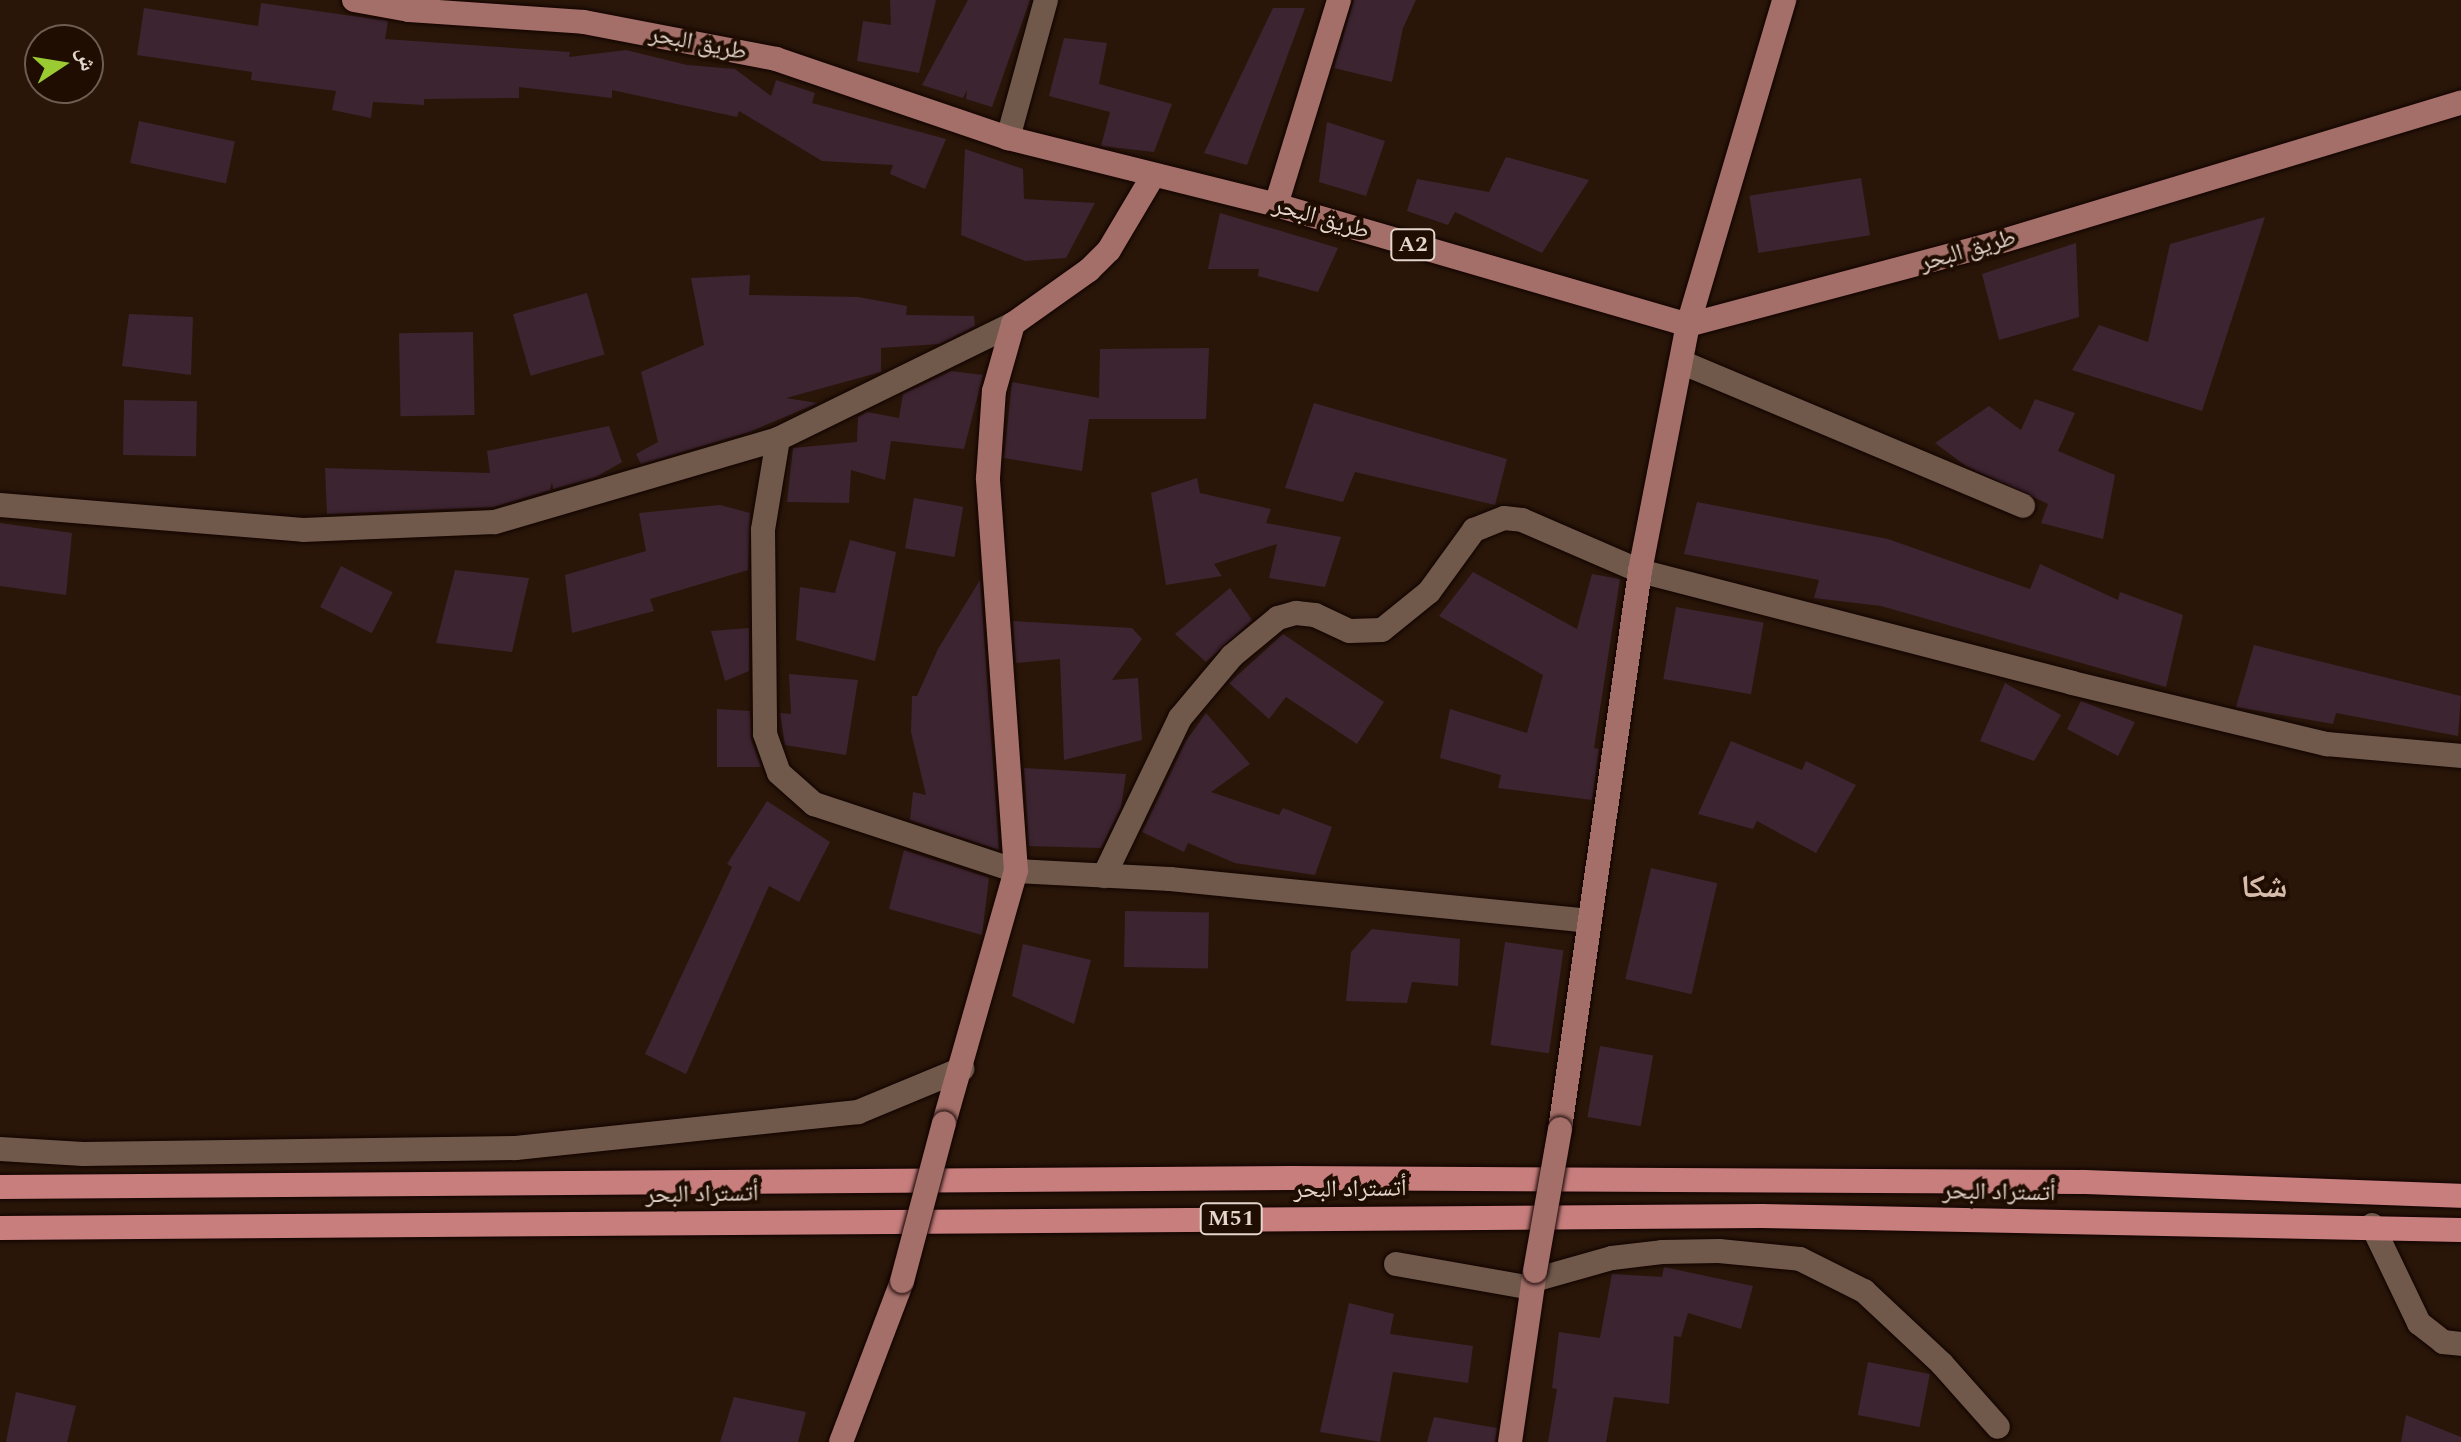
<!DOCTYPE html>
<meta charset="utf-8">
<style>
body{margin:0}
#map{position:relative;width:2461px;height:1442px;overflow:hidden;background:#291609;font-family:Spectral,"Noto Naskh Arabic",serif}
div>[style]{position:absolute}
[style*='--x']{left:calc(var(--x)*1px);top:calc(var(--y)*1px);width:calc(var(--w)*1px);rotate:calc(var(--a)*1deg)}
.building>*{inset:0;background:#3d2431;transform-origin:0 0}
.roads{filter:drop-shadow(0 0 2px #110300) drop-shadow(0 0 2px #110300)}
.minor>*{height:24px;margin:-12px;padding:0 12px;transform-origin:12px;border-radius:12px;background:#70594a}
.major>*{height:24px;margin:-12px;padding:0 12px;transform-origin:12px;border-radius:12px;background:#a46f69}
.highway>*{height:24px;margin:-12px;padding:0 12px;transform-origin:12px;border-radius:12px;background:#c77e7d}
.bridges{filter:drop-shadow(0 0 2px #110300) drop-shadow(0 0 2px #110300)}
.major-bridge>*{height:24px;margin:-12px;padding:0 12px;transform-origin:12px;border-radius:12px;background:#a46f69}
span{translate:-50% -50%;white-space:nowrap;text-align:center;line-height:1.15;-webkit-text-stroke:8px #1f0d02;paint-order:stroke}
.shield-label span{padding:2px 6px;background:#1f0d02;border:2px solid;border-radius:6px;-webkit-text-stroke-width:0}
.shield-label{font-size:22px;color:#e4d6cd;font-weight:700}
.street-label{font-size:24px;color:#e4d6cd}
.district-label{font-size:32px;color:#d7bcab;font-weight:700}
.north{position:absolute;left:24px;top:24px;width:80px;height:80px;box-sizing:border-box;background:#1f0d02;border:2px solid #6e5d53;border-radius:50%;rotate:78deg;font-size:22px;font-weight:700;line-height:32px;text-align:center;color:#e4d6cd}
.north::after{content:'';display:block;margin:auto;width:28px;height:36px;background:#9bcb33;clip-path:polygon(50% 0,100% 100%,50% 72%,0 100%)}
</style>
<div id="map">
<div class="building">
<i style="clip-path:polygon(890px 0,936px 0,919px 73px,857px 61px,863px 21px,891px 25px)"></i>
<i style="clip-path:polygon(968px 0,1030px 0,992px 107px,966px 99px,967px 90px,963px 98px,922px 85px)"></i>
<i style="clip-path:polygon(1354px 0,1416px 0,1403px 28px,1392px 82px,1334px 68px)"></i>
<i style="clip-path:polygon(261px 3px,388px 21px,385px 39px,570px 52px,569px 57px,626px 50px,687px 65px,735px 69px,771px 96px,776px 80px,815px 93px,812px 103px,946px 139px,925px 189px,890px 174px,893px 165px,822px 161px,739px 111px,737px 117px,612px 90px,612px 98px,519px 87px,519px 98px,424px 99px,424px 105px,373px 102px,371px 118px,332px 110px,336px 91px,251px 80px,252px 72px,137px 55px,144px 8px,258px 26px)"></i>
<i style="clip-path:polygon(1273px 8px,1305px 8px,1247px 165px,1204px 153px)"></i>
<i style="clip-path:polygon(1064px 38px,1107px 43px,1099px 84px,1172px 104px,1154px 152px,1101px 146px,1110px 112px,1049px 96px)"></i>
<i style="left:139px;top:121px;width:98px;height:43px;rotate:12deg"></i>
<i style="clip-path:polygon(1327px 122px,1385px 141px,1366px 196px,1319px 182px)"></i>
<i style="clip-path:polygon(965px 149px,1023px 169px,1024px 199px,1095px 203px,1066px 258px,1025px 261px,961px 235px)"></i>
<i style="clip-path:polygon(1506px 157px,1589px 180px,1542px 253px,1455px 212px,1448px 225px,1407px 211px,1417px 179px,1489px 192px)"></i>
<i style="left:1861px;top:178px;width:58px;height:113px;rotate:81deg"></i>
<i style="clip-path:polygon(1220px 213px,1338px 248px,1318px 292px,1258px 276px,1259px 269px,1208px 269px)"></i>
<i style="clip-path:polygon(2265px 217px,2202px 411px,2072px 370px,2099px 325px,2148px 342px,2170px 244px)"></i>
<i style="clip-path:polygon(2076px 243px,2079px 317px,1999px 340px,1982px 274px)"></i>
<i style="clip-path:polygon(750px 275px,749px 295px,858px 297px,907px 306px,906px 315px,974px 316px,975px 326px,939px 344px,881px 348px,881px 372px,786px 398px,817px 403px,813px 405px,749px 432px,641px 464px,636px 454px,658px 442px,641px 372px,704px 345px,691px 278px)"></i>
<i style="left:587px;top:293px;width:64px;height:77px;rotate:74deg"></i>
<i style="clip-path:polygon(129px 314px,193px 317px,191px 375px,122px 366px)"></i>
<i style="left:473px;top:332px;width:83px;height:74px;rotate:89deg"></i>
<i style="clip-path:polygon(1209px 348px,1206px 419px,1089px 419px,1082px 471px,1004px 458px,1012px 382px,1099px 398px,1100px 349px)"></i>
<i style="clip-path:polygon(951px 371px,983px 375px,964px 449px,891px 441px,885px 480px,851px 470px,849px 503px,787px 502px,793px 448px,857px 442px,858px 417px,867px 412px,899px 418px,903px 394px)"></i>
<i style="clip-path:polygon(2035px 399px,2075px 413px,2058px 451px,2115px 475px,2103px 539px,2041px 523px,2048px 504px,1966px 466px,1935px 443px,1989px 406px,2021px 430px)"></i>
<i style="left:124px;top:400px;width:73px;height:55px;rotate:1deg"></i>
<i style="clip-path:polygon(1314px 403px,1507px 459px,1495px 505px,1355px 472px,1343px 502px,1285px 488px)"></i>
<i style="clip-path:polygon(609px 426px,622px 462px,596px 477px,553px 489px,552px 482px,550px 490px,493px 507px,327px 514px,325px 468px,490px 473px,487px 451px)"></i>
<i style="clip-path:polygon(1197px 478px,1200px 493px,1271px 509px,1266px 523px,1341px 537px,1325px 587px,1269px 578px,1277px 544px,1214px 564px,1222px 576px,1166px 585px,1151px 493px)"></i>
<i style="left:914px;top:498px;width:50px;height:51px;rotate:10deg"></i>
<i style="clip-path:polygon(1697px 502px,1888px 539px,2030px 589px,2040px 564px,2118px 600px,2120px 592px,2183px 615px,2166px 687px,1881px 606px,1814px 598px,1819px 580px,1684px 554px)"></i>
<i style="clip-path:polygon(720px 505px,750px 513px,748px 570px,650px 599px,654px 611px,572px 633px,565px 575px,646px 551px,639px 513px)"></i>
<i style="clip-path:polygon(0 523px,72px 533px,66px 595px,0 586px)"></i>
<i style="clip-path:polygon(850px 540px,896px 552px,875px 661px,796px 640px,800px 587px,835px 593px)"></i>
<i style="left:341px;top:566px;width:58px;height:46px;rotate:27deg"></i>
<i style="clip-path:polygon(455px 570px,529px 578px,512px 652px,436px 643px)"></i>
<i style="clip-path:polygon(1473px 572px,1577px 629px,1592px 574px,1620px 579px,1594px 748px,1599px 749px,1592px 800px,1498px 788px,1501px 775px,1440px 758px,1450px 709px,1527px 733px,1543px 675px,1439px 616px)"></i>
<i style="clip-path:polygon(980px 580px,999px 850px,910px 820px,913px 792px,926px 795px,911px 732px,912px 696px,917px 696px,938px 649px)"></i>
<i style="clip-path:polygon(1230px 588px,1252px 620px,1206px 662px,1175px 634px)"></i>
<i style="left:1676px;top:607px;width:89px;height:73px;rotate:10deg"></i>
<i style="clip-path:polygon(1013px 621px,1132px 628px,1142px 639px,1112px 680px,1138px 678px,1142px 740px,1064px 760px,1060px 659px,1016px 663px)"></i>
<i style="clip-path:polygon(749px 628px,749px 671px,725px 681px,711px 631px)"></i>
<i style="clip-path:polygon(1283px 634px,1384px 702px,1357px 744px,1286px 697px,1269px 719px,1229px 683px)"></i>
<i style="clip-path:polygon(2254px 645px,2461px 696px,2458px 736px,2336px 713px,2333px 724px,2236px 707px)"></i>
<i style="clip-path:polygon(789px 674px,858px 680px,846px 755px,785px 745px,780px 713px,791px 714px)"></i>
<i style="clip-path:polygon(2005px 683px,2061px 715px,2034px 761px,1980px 741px)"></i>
<i style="clip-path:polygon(2081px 701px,2135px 722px,2118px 756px,2067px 729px)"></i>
<i style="clip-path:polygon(717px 709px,750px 711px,751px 739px,761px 767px,717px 767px)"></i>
<i style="clip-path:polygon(1206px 713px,1250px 764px,1211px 792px,1279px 815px,1283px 808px,1332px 827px,1315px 875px,1235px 863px,1188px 843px,1184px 852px,1142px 832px,1186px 741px)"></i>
<i style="clip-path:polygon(1731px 741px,1802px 770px,1806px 761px,1856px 785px,1816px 853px,1757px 821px,1753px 829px,1698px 814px)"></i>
<i style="clip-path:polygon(1024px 768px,1126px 774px,1121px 807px,1101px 848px,1029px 846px)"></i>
<i style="clip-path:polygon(767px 801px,830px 842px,799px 902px,769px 886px,686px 1074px,645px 1054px,732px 867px,727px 864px)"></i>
<i style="clip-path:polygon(904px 850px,989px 878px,982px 935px,889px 909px)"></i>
<i style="left:1651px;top:868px;width:68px;height:114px;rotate:13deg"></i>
<i style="left:1125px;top:911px;width:84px;height:56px;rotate:1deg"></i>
<i style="clip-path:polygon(1372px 929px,1460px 939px,1458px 986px,1412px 982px,1407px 1003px,1346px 1001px,1351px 952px)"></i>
<i style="left:1505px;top:942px;width:59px;height:104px;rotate:8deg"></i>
<i style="clip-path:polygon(1023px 944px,1091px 960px,1074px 1024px,1012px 996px)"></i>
<i style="left:1600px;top:1046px;width:54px;height:72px;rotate:10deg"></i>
<i style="clip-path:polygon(1664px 1267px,1753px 1286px,1741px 1329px,1688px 1313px,1681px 1337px,1674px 1336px,1669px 1404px,1614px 1397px,1606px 1442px,1548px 1442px,1557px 1389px,1552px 1388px,1559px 1332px,1600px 1338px,1612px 1274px,1662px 1277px)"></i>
<i style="clip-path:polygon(1349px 1303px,1394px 1314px,1390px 1334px,1473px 1346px,1468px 1383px,1393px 1372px,1380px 1442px,1320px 1432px)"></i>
<i style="left:1868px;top:1362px;width:63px;height:54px;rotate:11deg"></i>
<i style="clip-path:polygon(16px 1392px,76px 1406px,67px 1442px,6px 1442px)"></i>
<i style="clip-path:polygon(734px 1397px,806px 1412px,798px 1442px,720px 1442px)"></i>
<i style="clip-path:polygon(2406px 1415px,2461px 1437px,2461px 1442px,2401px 1442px)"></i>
<i style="clip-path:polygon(1434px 1417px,1497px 1428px,1495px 1442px,1427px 1442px)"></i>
</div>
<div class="roads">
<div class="minor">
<i style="--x:1008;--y:138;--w:143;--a:-74.6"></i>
<i style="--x:1681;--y:362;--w:371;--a:22.8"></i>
<i style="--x:778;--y:439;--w:92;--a:99.4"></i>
<i style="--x:763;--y:530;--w:204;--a:89.4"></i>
<i style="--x:765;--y:734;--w:41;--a:70.3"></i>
<i style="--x:779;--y:773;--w:47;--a:41.5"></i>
<i style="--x:814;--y:804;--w:213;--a:18.3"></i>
<i style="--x:1016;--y:871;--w:154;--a:3"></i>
<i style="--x:1170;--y:879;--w:420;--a:5.7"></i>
<i style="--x:0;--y:505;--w:304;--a:4.7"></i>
<i style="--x:303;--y:530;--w:192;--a:-2.4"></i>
<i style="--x:495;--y:522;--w:295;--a:-16.3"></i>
<i style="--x:778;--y:439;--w:262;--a:-26.1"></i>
<i style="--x:1104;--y:876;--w:175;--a:-64.3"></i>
<i style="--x:1180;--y:718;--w:81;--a:-50"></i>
<i style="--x:1232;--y:656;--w:60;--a:-39.6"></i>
<i style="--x:1278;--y:618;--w:19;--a:-16"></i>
<i style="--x:1296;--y:613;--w:19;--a:6"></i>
<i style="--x:1315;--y:615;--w:38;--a:25"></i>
<i style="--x:1350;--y:631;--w:32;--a:-2"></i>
<i style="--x:1382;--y:630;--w:60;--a:-39"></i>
<i style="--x:1429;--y:592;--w:77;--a:-54"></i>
<i style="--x:1474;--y:530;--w:32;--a:-22"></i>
<i style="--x:1504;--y:518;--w:18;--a:6"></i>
<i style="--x:1522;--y:520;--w:129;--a:23.4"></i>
<i style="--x:1640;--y:571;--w:446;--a:14.5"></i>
<i style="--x:2072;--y:683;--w:262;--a:13.5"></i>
<i style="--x:2327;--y:744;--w:135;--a:5.1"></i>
<i style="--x:0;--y:1149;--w:83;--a:3.4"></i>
<i style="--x:83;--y:1154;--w:433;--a:-0.8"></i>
<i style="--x:516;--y:1148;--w:344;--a:-6"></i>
<i style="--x:858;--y:1112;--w:113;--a:-22.5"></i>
<i style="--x:2372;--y:1225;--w:109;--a:64.4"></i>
<i style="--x:2419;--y:1323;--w:31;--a:38"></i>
<i style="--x:2443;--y:1342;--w:18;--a:6"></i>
<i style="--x:1396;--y:1264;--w:138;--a:10"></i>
<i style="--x:1534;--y:1280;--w:81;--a:-15.8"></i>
<i style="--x:1612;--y:1258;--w:50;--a:-6.8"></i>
<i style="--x:1662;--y:1252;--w:57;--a:-1"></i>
<i style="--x:1719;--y:1251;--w:81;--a:5.6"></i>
<i style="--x:1800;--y:1259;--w:72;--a:26.6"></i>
<i style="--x:1864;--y:1291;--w:107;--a:43.1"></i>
<i style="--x:1942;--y:1364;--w:84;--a:48.4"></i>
</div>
<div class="major">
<i style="--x:354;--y:0;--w:56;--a:10.3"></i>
<i style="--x:409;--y:10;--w:175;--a:3.9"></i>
<i style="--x:584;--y:22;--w:196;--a:10.9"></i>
<i style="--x:776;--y:59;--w:245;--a:18.8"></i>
<i style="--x:1008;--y:138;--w:276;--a:14"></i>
<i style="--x:1276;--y:205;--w:429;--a:16.2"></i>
<i style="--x:1688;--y:325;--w:319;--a:-14.9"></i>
<i style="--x:1996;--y:243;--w:486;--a:-16.8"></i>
<i style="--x:1276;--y:205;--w:214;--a:-72.9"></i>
<i style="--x:944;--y:1123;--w:262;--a:-74.1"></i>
<i style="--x:1016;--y:871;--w:394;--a:-94.1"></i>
<i style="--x:988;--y:478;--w:87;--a:-86.1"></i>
<i style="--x:994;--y:391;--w:70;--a:-74.2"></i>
<i style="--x:1013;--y:324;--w:93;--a:-35.4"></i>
<i style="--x:1089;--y:270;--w:28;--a:-45"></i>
<i style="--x:1109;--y:250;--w:86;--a:-59.3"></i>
<i style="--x:1560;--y:1129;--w:564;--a:-81.84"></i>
<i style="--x:1640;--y:571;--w:251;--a:-79"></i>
<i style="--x:1688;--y:325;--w:339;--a:-73.5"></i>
<i style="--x:841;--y:1442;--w:172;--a:-69.2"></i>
<i style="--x:1510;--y:1442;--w:173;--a:-81.7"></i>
</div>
<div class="highway">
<i style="--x:0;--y:1187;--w:1291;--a:-0.4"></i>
<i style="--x:1291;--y:1178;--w:793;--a:0.29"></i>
<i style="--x:2084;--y:1182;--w:377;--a:2.1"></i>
<i style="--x:0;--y:1228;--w:1762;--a:-0.39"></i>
<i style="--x:1762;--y:1216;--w:699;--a:1.15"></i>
</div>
</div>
<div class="bridges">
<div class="major-bridge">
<i style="--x:1535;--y:1271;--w:144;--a:-80"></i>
<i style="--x:902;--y:1281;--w:163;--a:-75.1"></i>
</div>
</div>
<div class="shield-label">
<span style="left:1413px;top:245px">A2</span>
<span style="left:1231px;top:1219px">M51</span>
</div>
<div class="street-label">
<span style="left:698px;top:44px;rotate:11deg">طريق البحر</span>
<span style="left:1321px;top:219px;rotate:16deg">طريق البحر</span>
<span style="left:1968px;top:251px;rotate:-16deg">طريق البحر</span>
<span style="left:1350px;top:1190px;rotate:-1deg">أتستراد البحر</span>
<span style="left:1999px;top:1193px;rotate:1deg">أتستراد البحر</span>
<span style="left:702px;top:1195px;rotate:-1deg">أتستراد البحر</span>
</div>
<div class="district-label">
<span style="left:2264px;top:888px">شكا</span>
</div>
<div class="north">ش</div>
</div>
